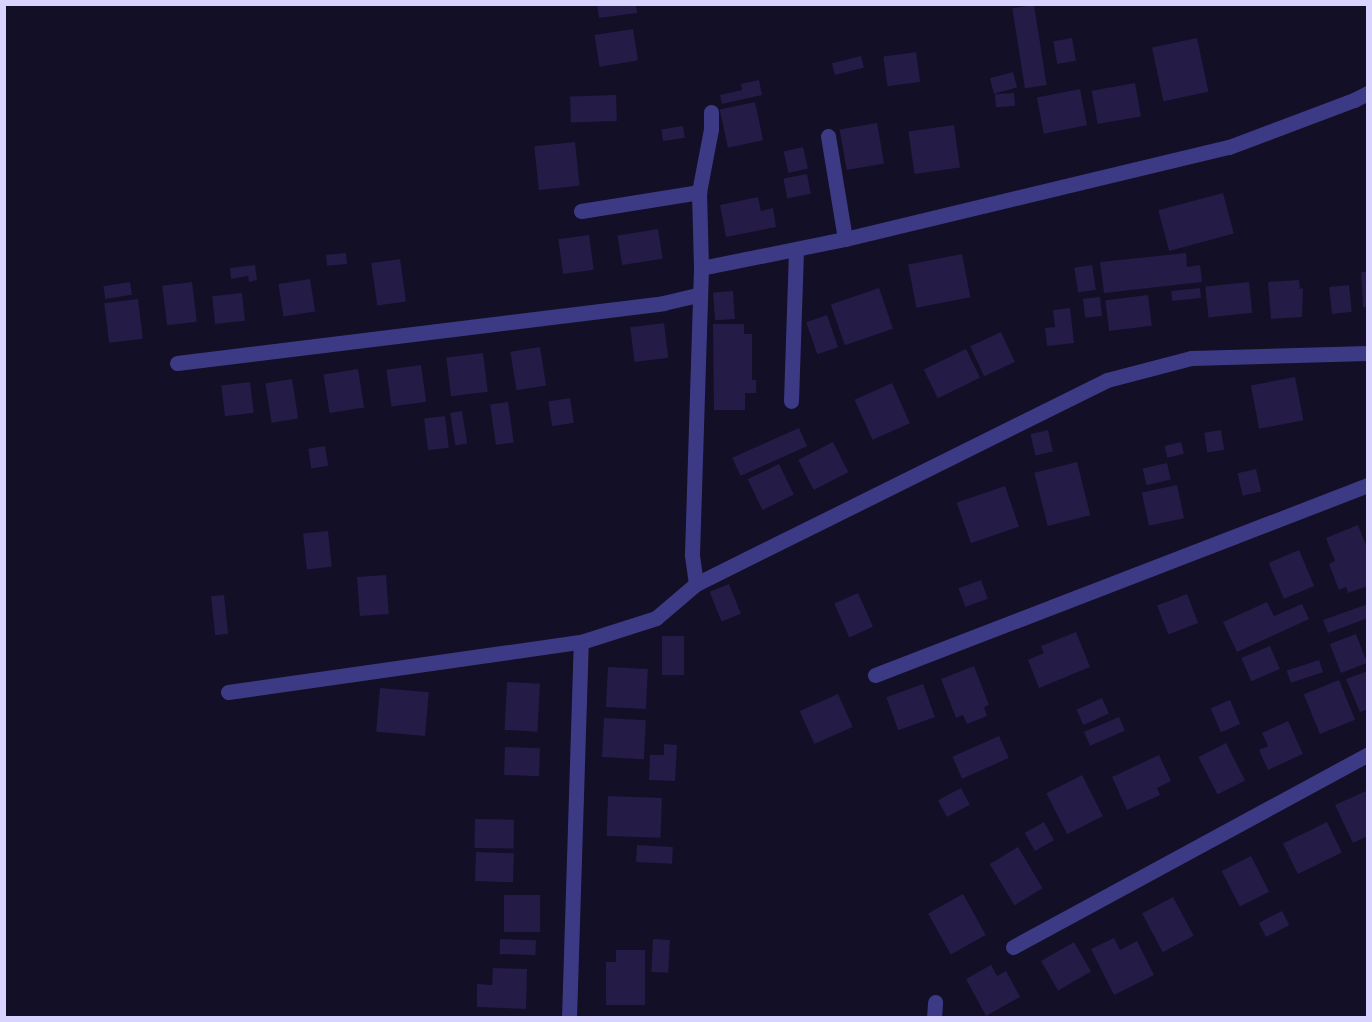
<!DOCTYPE html>
<style>
body{margin:0}
#map{position:relative;width:1372px;height:1022px;overflow:hidden;background:#130f26;font-family:Quicksand,sans-serif}
div>[style]{position:absolute}
[style*='--x']{left:calc(var(--x)*1px);top:calc(var(--y)*1px);width:calc(var(--w)*1px);rotate:calc(var(--a)*1deg)}
.building>*{inset:0;background:#241b47;transform-origin:0 0}
.street>*{height:15px;margin:-7.5px;padding:0 7.5px;transform-origin:7.5px;border-radius:7.5px;background:#3d3a85}
span{translate:-50% -50%;white-space:nowrap;text-align:center;line-height:1.15;-webkit-text-stroke:5px #130f26;paint-order:stroke}
.frame{position:absolute;inset:0;border:6px solid #d9d4ff;pointer-events:none}
</style>
<div id="map">
<div class="building">
<i style="clip-path:polygon(597px 4px,636px 4px,637px 13px,599px 18px)"></i>
<i style="left:1034px;top:5px;width:81px;height:22px;rotate:81deg"></i>
<i style="left:633px;top:29px;width:32px;height:39px;rotate:81deg"></i>
<i style="left:1072px;top:38px;width:23px;height:19px;rotate:80deg"></i>
<i style="left:1197px;top:38px;width:55px;height:46px;rotate:78deg"></i>
<i style="left:916px;top:52px;width:30px;height:33px;rotate:82deg"></i>
<i style="left:861px;top:56px;width:12px;height:30px;rotate:76deg"></i>
<i style="left:1013px;top:72px;width:16px;height:24px;rotate:75deg"></i>
<i style="clip-path:polygon(759px 80px,762px 95px,722px 104px,720px 95px,742px 90px,741px 84px)"></i>
<i style="left:1135px;top:83px;width:34px;height:44px;rotate:80deg"></i>
<i style="left:1080px;top:89px;width:37px;height:44px;rotate:79deg"></i>
<i style="left:1014px;top:93px;width:13px;height:19px;rotate:86deg"></i>
<i style="left:616px;top:95px;width:26px;height:46px;rotate:88deg"></i>
<i style="left:755px;top:102px;width:39px;height:36px;rotate:78deg"></i>
<i style="left:877px;top:123px;width:41px;height:38px;rotate:80deg"></i>
<i style="left:954px;top:125px;width:43px;height:46px;rotate:82deg"></i>
<i style="left:683px;top:126px;width:12px;height:22px;rotate:81deg"></i>
<i style="left:575px;top:142px;width:44px;height:41px;rotate:84deg"></i>
<i style="left:803px;top:147px;width:22px;height:20px;rotate:77deg"></i>
<i style="left:807px;top:174px;width:20px;height:24px;rotate:79deg"></i>
<i style="left:1223px;top:193px;width:42px;height:67px;rotate:75deg"></i>
<i style="clip-path:polygon(758px 197px,761px 211px,773px 208px,776px 227px,726px 237px,720px 205px)"></i>
<i style="left:658px;top:229px;width:30px;height:41px;rotate:81deg"></i>
<i style="left:589px;top:235px;width:35px;height:31px;rotate:82deg"></i>
<i style="left:346px;top:253px;width:11px;height:20px;rotate:85deg"></i>
<i style="clip-path:polygon(1186px 253px,1187px 267px,1200px 265px,1202px 282px,1104px 293px,1100px 262px)"></i>
<i style="left:962px;top:254px;width:44px;height:55px;rotate:79deg"></i>
<i style="left:400px;top:259px;width:43px;height:29px;rotate:82deg"></i>
<i style="clip-path:polygon(255px 265px,257px 280px,249px 282px,248px 276px,231px 279px,230px 268px)"></i>
<i style="left:1092px;top:265px;width:25px;height:18px;rotate:81deg"></i>
<i style="clip-path:polygon(1361px 272px,1368px 272px,1368px 307px,1363px 307px)"></i>
<i style="left:310px;top:279px;width:33px;height:32px;rotate:81deg"></i>
<i style="clip-path:polygon(1299px 280px,1300px 289px,1303px 288px,1302px 317px,1271px 319px,1268px 282px)"></i>
<i style="left:130px;top:282px;width:13px;height:27px;rotate:81deg"></i>
<i style="left:192px;top:282px;width:40px;height:30px;rotate:83deg"></i>
<i style="left:1249px;top:282px;width:31px;height:44px;rotate:84deg"></i>
<i style="left:1349px;top:285px;width:27px;height:20px;rotate:84deg"></i>
<i style="left:879px;top:288px;width:43px;height:51px;rotate:71deg"></i>
<i style="left:1200px;top:288px;width:10px;height:29px;rotate:84deg"></i>
<i style="left:733px;top:291px;width:28px;height:20px;rotate:86deg"></i>
<i style="left:242px;top:293px;width:28px;height:30px;rotate:84deg"></i>
<i style="left:1148px;top:295px;width:31px;height:43px;rotate:83deg"></i>
<i style="left:1100px;top:297px;width:19px;height:17px;rotate:84deg"></i>
<i style="left:138px;top:299px;width:40px;height:34px;rotate:83deg"></i>
<i style="clip-path:polygon(1070px 308px,1074px 343px,1047px 346px,1045px 328px,1055px 327px,1053px 310px)"></i>
<i style="left:827px;top:315px;width:34px;height:22px;rotate:71deg"></i>
<i style="left:664px;top:323px;width:35px;height:34px;rotate:83deg"></i>
<i style="clip-path:polygon(713px 324px,744px 324px,744px 334px,752px 334px,752px 380px,756px 380px,756px 393px,745px 393px,745px 410px,714px 410px)"></i>
<i style="left:1001px;top:332px;width:33px;height:34px;rotate:65deg"></i>
<i style="left:540px;top:347px;width:39px;height:30px;rotate:81deg"></i>
<i style="left:966px;top:349px;width:32px;height:47px;rotate:64deg"></i>
<i style="left:483px;top:353px;width:39px;height:37px;rotate:83deg"></i>
<i style="left:421px;top:365px;width:37px;height:35px;rotate:82deg"></i>
<i style="left:358px;top:369px;width:39px;height:35px;rotate:81deg"></i>
<i style="left:1295px;top:377px;width:44px;height:45px;rotate:79deg"></i>
<i style="left:292px;top:379px;width:40px;height:27px;rotate:81deg"></i>
<i style="left:250px;top:382px;width:31px;height:29px;rotate:83deg"></i>
<i style="left:892px;top:383px;width:44px;height:41px;rotate:66deg"></i>
<i style="left:570px;top:398px;width:25px;height:22px;rotate:81deg"></i>
<i style="left:508px;top:402px;width:41px;height:18px;rotate:82deg"></i>
<i style="left:462px;top:411px;width:33px;height:12px;rotate:81deg"></i>
<i style="left:445px;top:416px;width:32px;height:21px;rotate:83deg"></i>
<i style="left:799px;top:428px;width:20px;height:73px;rotate:66deg"></i>
<i style="left:1048px;top:430px;width:22px;height:18px;rotate:77deg"></i>
<i style="left:1221px;top:430px;width:20px;height:17px;rotate:81deg"></i>
<i style="left:833px;top:442px;width:34px;height:39px;rotate:63deg"></i>
<i style="left:1181px;top:442px;width:12px;height:17px;rotate:76deg"></i>
<i style="left:325px;top:446px;width:20px;height:17px;rotate:81deg"></i>
<i style="left:1077px;top:462px;width:55px;height:44px;rotate:76deg"></i>
<i style="left:1167px;top:463px;width:17px;height:25px;rotate:77deg"></i>
<i style="left:779px;top:464px;width:34px;height:35px;rotate:64deg"></i>
<i style="left:1256px;top:469px;width:23px;height:19px;rotate:77deg"></i>
<i style="left:1177px;top:485px;width:34px;height:36px;rotate:78deg"></i>
<i style="left:1005px;top:486px;width:43px;height:51px;rotate:71deg"></i>
<i style="clip-path:polygon(1358px 525px,1368px 550px,1368px 586px,1348px 593px,1346px 587px,1339px 590px,1329px 564px,1335px 561px,1326px 538px)"></i>
<i style="left:328px;top:531px;width:36px;height:25px;rotate:84deg"></i>
<i style="left:1299px;top:550px;width:39px;height:33px;rotate:67deg"></i>
<i style="left:386px;top:575px;width:39px;height:29px;rotate:86deg"></i>
<i style="left:981px;top:580px;width:20px;height:24px;rotate:70deg"></i>
<i style="left:729px;top:584px;width:32px;height:21px;rotate:68deg"></i>
<i style="left:858px;top:593px;width:37px;height:26px;rotate:66deg"></i>
<i style="left:1187px;top:594px;width:31px;height:32px;rotate:69deg"></i>
<i style="left:224px;top:595px;width:39px;height:13px;rotate:84deg"></i>
<i style="clip-path:polygon(1267px 602px,1274px 616px,1302px 604px,1309px 619px,1237px 652px,1223px 622px)"></i>
<i style="clip-path:polygon(1368px 604px,1368px 618px,1328px 633px,1323px 620px)"></i>
<i style="clip-path:polygon(1076px 632px,1090px 667px,1039px 688px,1028px 660px,1044px 653px,1041px 646px)"></i>
<i style="left:1356px;top:634px;width:31px;height:28px;rotate:69deg"></i>
<i style="left:662px;top:636px;width:22px;height:39px"></i>
<i style="left:1270px;top:646px;width:25px;height:31px;rotate:67deg"></i>
<i style="left:1319px;top:660px;width:13px;height:34px;rotate:72deg"></i>
<i style="clip-path:polygon(974px 666px,989px 705px,984px 707px,987px 716px,967px 724px,963px 715px,956px 718px,941px 679px)"></i>
<i style="left:608px;top:667px;width:40px;height:40px;rotate:3deg"></i>
<i style="clip-path:polygon(1368px 671px,1368px 709px,1360px 712px,1346px 679px)"></i>
<i style="left:1339px;top:680px;width:43px;height:38px;rotate:68deg"></i>
<i style="left:507px;top:682px;width:33px;height:48px;rotate:3deg"></i>
<i style="left:923px;top:684px;width:35px;height:39px;rotate:70deg"></i>
<i style="left:380px;top:688px;width:49px;height:44px;rotate:5deg"></i>
<i style="left:838px;top:694px;width:36px;height:42px;rotate:66deg"></i>
<i style="left:1102px;top:698px;width:17px;height:28px;rotate:66deg"></i>
<i style="left:1230px;top:700px;width:26px;height:21px;rotate:67deg"></i>
<i style="left:1119px;top:717px;width:15px;height:38px;rotate:67deg"></i>
<i style="left:604px;top:718px;width:42px;height:39px;rotate:3deg"></i>
<i style="clip-path:polygon(1288px 721px,1303px 754px,1268px 770px,1259px 750px,1268px 746px,1262px 733px)"></i>
<i style="left:999px;top:736px;width:24px;height:51px;rotate:66deg"></i>
<i style="left:1226px;top:743px;width:42px;height:31px;rotate:63deg"></i>
<i style="clip-path:polygon(664px 744px,677px 745px,675px 781px,649px 780px,650px 755px,664px 755px)"></i>
<i style="left:505px;top:747px;width:35px;height:28px;rotate:2deg"></i>
<i style="clip-path:polygon(1159px 755px,1171px 781px,1157px 788px,1160px 795px,1127px 810px,1112px 777px)"></i>
<i style="left:1082px;top:775px;width:46px;height:40px;rotate:63deg"></i>
<i style="left:961px;top:788px;width:19px;height:26px;rotate:62deg"></i>
<i style="clip-path:polygon(1368px 790px,1368px 836px,1353px 843px,1335px 805px)"></i>
<i style="left:608px;top:796px;width:54px;height:40px;rotate:2deg"></i>
<i style="left:475px;top:819px;width:39px;height:29px;rotate:1deg"></i>
<i style="left:1044px;top:822px;width:21px;height:22px;rotate:61deg"></i>
<i style="left:1327px;top:822px;width:34px;height:49px;rotate:64deg"></i>
<i style="left:637px;top:845px;width:36px;height:17px;rotate:3deg"></i>
<i style="left:1018px;top:847px;width:48px;height:33px;rotate:59deg"></i>
<i style="left:476px;top:852px;width:38px;height:29px;rotate:2deg"></i>
<i style="left:1251px;top:856px;width:40px;height:33px;rotate:63deg"></i>
<i style="left:963px;top:894px;width:47px;height:40px;rotate:61deg"></i>
<i style="left:504px;top:895px;width:36px;height:37px"></i>
<i style="left:1173px;top:897px;width:44px;height:35px;rotate:62deg"></i>
<i style="left:1282px;top:911px;width:16px;height:26px;rotate:63deg"></i>
<i style="clip-path:polygon(1114px 938px,1120px 950px,1137px 941px,1154px 975px,1114px 995px,1091px 949px)"></i>
<i style="left:500px;top:939px;width:36px;height:15px;rotate:2deg"></i>
<i style="left:653px;top:939px;width:17px;height:33px;rotate:3deg"></i>
<i style="left:1074px;top:942px;width:34px;height:38px;rotate:60deg"></i>
<i style="clip-path:polygon(616px 950px,645px 950px,645px 1005px,606px 1005px,606px 962px,616px 962px)"></i>
<i style="clip-path:polygon(991px 965px,997px 976px,1006px 971px,1020px 997px,986px 1016px,966px 979px)"></i>
<i style="clip-path:polygon(493px 968px,527px 969px,526px 1009px,477px 1007px,477px 984px,492px 985px)"></i>
</div>
<div class="street">
<i style="--x:828;--y:136;--w:104;--a:80.6"></i>
<i style="--x:581;--y:211;--w:120;--a:-9.1"></i>
<i style="--x:701;--y:268;--w:76;--a:-91.5"></i>
<i style="--x:699;--y:192;--w:64;--a:-79.2"></i>
<i style="--x:711;--y:129;--w:17;--a:-90"></i>
<i style="--x:177;--y:363;--w:490;--a:-7"></i>
<i style="--x:663;--y:303;--w:37;--a:-13"></i>
<i style="--x:791;--y:401;--w:151;--a:-88.1"></i>
<i style="--x:696;--y:584;--w:30;--a:-98"></i>
<i style="--x:692;--y:554;--w:286;--a:-88.2"></i>
<i style="--x:701;--y:268;--w:147;--a:-11.4"></i>
<i style="--x:845;--y:239;--w:395;--a:-13.5"></i>
<i style="--x:1229;--y:147;--w:134;--a:-20.6"></i>
<i style="--x:1354;--y:100;--w:16;--a:-27"></i>
<i style="--x:875;--y:675;--w:528;--a:-21.08"></i>
<i style="--x:228;--y:692;--w:357;--a:-8.1"></i>
<i style="--x:1013;--y:947;--w:404;--a:-28.5"></i>
<i style="--x:569;--y:1018;--w:376;--a:-88.2"></i>
<i style="--x:581;--y:642;--w:79;--a:-17.7"></i>
<i style="--x:656;--y:618;--w:52;--a:-40.4"></i>
<i style="--x:696;--y:584;--w:459;--a:-26.4"></i>
<i style="--x:1107;--y:380;--w:87;--a:-14.7"></i>
<i style="--x:1191;--y:358;--w:177;--a:-1.6"></i>
<i style="--x:934;--y:1018;--w:16;--a:-86"></i>
</div>
<div class="frame"></div>
</div>
